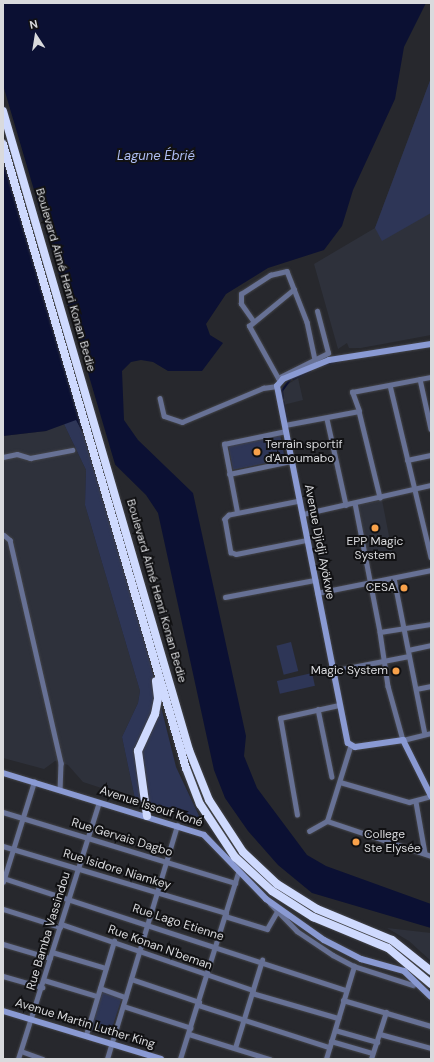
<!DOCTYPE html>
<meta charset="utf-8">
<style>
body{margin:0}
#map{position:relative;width:434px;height:1062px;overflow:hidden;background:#27282d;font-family:"DM Sans",sans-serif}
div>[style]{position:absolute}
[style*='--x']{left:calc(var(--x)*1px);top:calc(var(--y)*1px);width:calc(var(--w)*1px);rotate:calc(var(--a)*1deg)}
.built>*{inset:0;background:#2e313b;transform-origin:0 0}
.green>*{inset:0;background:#2e3657;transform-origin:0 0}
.water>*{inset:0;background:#0b1033}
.pier>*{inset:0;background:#27282d}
.stream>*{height:1.5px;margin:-0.75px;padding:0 0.75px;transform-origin:0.75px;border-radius:0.75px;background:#0b1033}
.roads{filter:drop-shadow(0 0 1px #434449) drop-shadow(0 0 1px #434449)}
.street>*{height:4.5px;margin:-2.25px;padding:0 2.25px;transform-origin:2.25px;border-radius:2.25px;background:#677195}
.secondary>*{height:6px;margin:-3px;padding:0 3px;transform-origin:3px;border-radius:3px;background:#8a9ad3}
.highway>*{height:8px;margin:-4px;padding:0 4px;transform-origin:4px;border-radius:4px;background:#cfdafe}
.dots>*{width:11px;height:11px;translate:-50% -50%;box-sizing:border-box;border:2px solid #111113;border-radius:50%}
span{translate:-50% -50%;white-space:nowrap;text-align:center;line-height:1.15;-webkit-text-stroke:4px #111113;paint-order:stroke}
.street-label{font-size:12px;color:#d9dadd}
.poi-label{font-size:12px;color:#d9dadd}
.left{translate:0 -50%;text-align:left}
.right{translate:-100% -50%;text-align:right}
.water-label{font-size:13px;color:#afbef4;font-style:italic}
.frame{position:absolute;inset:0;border:4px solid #d9dadd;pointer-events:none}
.north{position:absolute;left:16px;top:16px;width:40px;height:40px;-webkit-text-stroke:3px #111113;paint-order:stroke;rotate:348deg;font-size:11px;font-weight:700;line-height:16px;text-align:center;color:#d9dadd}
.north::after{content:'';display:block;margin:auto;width:14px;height:18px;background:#d9dadd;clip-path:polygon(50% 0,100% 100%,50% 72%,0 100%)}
</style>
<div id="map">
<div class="built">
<i style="clip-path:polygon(431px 78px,431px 335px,361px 348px,349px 348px,347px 343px,338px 349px,314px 264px,375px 228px)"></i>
<i style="clip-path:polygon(298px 378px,303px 400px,283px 405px,280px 389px)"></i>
<i style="clip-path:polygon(63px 422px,86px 470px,85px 505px,140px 691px,138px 703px,122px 737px,135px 799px,83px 782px,68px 765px,55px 761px,44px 769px,3px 758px,3px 436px,46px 431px)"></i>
<i style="left:382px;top:500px;width:53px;height:25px;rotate:79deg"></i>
<i style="clip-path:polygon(387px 928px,431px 933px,431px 961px,409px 941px)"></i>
</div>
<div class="green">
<i style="clip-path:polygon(431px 78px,431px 213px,382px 241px,375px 228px)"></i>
<i style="clip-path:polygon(76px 419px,84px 436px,143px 634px,176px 767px,200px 818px,135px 799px,122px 737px,138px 703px,140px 691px,85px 505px,86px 470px,63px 422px)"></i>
<i style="left:280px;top:434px;width:26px;height:53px;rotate:79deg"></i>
<i style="left:291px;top:642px;width:30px;height:15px;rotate:76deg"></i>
<i style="left:312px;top:673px;width:13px;height:36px;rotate:77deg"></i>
<i style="left:101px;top:991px;width:22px;height:40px;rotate:18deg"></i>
</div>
<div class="water">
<i style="clip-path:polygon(3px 3px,426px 3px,404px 47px,395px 99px,353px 190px,342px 226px,324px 250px,268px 268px,226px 294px,206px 324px,210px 335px,223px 343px,202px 371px,168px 371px,153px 362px,141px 360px,131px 362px,122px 371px,124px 420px,138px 440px,193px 493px,246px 736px,244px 756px,257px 788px,307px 855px,326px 866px,431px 904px,431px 928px,312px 893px,278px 865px,248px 831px,225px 798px,214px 770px,158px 513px,146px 495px,83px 433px,76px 420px,46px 431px,3px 436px)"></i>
</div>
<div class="pier">
<i style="clip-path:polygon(3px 85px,117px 471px,85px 438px,3px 160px)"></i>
</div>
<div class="stream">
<i style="--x:323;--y:365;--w:18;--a:-13"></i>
<i style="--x:293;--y:379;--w:19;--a:-25"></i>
<i style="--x:283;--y:399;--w:8;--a:-97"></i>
<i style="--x:282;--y:391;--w:14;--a:-54"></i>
<i style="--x:284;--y:402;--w:20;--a:79"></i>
</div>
<div class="roads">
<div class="street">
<i style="--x:253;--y:321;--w:21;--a:-125"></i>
<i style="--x:241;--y:304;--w:10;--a:-90"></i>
<i style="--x:241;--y:294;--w:35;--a:-33"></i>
<i style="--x:270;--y:275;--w:17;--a:-13"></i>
<i style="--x:287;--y:271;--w:55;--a:68.6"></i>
<i style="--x:307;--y:322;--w:38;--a:78"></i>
<i style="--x:278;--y:378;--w:56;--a:-26.6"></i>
<i style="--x:328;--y:353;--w:43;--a:-104.7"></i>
<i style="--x:420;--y:379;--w:51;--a:77.6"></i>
<i style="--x:280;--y:382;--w:64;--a:-119"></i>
<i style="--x:249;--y:326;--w:58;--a:-39.4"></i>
<i style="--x:390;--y:385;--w:177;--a:76.6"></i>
<i style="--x:160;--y:398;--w:18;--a:77"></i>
<i style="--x:164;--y:416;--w:19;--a:18"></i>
<i style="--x:182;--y:422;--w:88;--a:-22.8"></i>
<i style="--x:263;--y:388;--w:14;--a:-8"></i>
<i style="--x:359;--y:411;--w:89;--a:76.3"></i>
<i style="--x:327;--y:419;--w:88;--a:77.5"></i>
<i style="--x:285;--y:425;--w:75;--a:-10.7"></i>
<i style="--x:359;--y:411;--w:20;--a:-110"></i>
<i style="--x:352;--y:392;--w:80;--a:-10.8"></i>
<i style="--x:3;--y:457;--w:14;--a:-12"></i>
<i style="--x:17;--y:454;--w:14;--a:17"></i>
<i style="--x:30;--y:458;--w:43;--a:-10.8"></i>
<i style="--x:407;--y:460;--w:25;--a:-12"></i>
<i style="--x:229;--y:474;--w:64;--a:-11.7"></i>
<i style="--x:300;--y:501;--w:72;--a:168.8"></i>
<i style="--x:229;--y:515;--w:6;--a:135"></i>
<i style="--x:225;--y:519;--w:34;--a:80"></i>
<i style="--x:231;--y:552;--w:5;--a:22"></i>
<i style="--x:236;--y:554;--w:72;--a:-11.2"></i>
<i style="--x:355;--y:503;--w:131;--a:79"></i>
<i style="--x:380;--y:632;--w:52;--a:-8.9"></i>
<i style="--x:237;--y:512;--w:69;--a:-100.8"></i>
<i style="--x:224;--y:444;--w:63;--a:-11.8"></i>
<i style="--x:303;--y:514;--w:131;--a:-12.8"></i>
<i style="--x:4;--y:535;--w:8;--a:40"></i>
<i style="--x:10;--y:540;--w:229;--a:77.1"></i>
<i style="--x:61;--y:763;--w:27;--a:92"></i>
<i style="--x:394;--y:578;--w:159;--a:78.8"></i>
<i style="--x:317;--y:593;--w:116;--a:-11.4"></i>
<i style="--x:225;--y:597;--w:92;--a:-10.7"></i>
<i style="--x:380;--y:632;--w:55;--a:81.6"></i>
<i style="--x:388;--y:686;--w:56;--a:74.5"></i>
<i style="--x:403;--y:740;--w:29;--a:-14"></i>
<i style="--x:408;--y:650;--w:24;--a:-12"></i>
<i style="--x:332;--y:671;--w:78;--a:-11"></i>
<i style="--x:416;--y:689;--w:15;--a:-11"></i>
<i style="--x:318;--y:709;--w:69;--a:78.4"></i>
<i style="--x:340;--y:782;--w:72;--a:16.2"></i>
<i style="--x:409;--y:802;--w:23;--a:-15"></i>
<i style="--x:416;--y:802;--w:52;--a:80"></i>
<i style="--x:3;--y:812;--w:243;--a:17"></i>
<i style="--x:297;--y:815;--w:98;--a:-99.9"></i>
<i style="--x:280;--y:718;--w:60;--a:-12.4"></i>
<i style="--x:327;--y:821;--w:110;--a:18.6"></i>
<i style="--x:309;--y:831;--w:21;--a:-29"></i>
<i style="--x:327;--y:821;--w:77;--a:-72.7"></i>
<i style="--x:3;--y:846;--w:233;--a:16.7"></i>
<i style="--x:3;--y:878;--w:361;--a:18.1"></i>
<i style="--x:3;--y:882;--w:105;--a:-72.8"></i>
<i style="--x:270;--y:903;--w:39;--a:46"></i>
<i style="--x:297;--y:931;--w:43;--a:33.7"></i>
<i style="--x:333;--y:955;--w:24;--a:28"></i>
<i style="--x:354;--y:966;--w:62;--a:17.9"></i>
<i style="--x:3;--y:909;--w:60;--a:17.5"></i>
<i style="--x:225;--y:916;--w:44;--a:17.2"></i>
<i style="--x:267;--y:929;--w:20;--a:-60"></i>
<i style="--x:61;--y:924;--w:203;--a:19"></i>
<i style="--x:3;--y:944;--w:49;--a:16.6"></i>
<i style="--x:52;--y:952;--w:56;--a:16.5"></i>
<i style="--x:3;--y:976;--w:41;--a:15.8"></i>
<i style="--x:131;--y:979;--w:72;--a:18.7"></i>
<i style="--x:44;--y:980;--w:55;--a:16.8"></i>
<i style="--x:100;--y:988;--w:27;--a:20"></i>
<i style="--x:252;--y:993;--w:90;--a:16.2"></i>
<i style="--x:343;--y:1000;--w:92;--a:16.5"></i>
<i style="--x:198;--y:1005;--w:138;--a:17.8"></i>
<i style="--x:123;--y:1006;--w:71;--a:17.9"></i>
<i style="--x:335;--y:1030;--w:44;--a:15.9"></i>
<i style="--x:189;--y:1034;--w:85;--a:17.2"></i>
<i style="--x:380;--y:1034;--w:53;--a:15.4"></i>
<i style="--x:86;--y:1035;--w:98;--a:-73.4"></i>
<i style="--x:331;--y:1041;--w:43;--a:16.3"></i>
<i style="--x:235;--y:1048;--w:92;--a:-72.9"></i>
<i style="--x:21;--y:1051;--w:23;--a:20"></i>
<i style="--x:18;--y:1059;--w:269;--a:-72.5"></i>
<i style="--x:107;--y:1059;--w:244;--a:-73.3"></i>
<i style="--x:180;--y:1059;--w:195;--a:-72.7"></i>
<i style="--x:326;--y:1059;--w:97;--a:-73.2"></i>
<i style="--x:371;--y:1059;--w:49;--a:-72.3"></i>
</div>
<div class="secondary">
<i style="--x:431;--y:344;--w:103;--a:171.1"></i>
<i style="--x:329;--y:360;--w:50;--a:157.6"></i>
<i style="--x:283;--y:379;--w:9;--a:131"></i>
<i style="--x:277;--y:386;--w:364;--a:78.8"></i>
<i style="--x:348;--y:743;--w:8;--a:30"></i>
<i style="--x:355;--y:747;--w:49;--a:-8.3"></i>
<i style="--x:403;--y:740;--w:63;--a:63.4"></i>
<i style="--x:3;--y:773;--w:210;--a:17.1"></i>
<i style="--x:204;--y:835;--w:89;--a:45.9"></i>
<i style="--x:266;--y:899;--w:71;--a:35.3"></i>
<i style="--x:324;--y:940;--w:42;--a:27.2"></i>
<i style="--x:361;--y:959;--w:45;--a:15.6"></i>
<i style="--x:404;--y:971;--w:37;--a:44"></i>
<i style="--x:3;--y:1011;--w:165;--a:16.9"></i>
</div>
<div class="highway">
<i style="--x:3;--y:111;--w:666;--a:73.77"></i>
<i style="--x:189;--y:750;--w:54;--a:68.2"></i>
<i style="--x:209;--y:800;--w:62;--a:56.8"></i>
<i style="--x:243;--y:852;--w:47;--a:43.3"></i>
<i style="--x:277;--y:884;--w:47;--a:32"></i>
<i style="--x:317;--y:909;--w:81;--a:22.5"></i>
<i style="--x:392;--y:940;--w:50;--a:38.5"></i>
<i style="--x:3;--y:144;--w:650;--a:73.66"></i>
<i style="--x:186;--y:768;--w:39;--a:69"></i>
<i style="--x:200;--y:804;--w:64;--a:56.6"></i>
<i style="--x:235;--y:857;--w:50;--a:42.6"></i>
<i style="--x:272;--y:891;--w:49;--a:32.4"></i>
<i style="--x:313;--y:917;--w:81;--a:22.5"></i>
<i style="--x:388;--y:948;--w:56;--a:39.9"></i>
<i style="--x:147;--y:816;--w:66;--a:-97.9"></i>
<i style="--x:138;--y:751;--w:41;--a:-65.3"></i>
<i style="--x:155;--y:714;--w:16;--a:-79"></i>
<i style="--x:158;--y:698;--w:17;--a:-97"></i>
</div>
</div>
<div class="dots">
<i style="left:257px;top:452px;background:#f8a14a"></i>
<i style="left:375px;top:528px;background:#f8a14a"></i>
<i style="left:404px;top:588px;background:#f8a14a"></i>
<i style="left:396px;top:671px;background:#f8a14a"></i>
<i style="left:356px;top:842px;background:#f8a14a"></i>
</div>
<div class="street-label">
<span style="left:65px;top:280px;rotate:74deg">Boulevard Aimé Henri Konan Bedie</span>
<span style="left:319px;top:542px;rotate:79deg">Avenue Djidji Ayökwe</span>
<span style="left:156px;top:591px;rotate:74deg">Boulevard Aimé Henri Konan Bedie</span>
<span style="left:151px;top:807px;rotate:18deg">Avenue Issouf Koné</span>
<span style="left:122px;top:838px;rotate:17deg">Rue Gervais Dagbo</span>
<span style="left:117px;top:870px;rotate:17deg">Rue Isidore Niamkey</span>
<span style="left:178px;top:923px;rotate:18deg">Rue Lago Etienne</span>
<span style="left:49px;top:931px;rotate:-73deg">Rue Bamba Vassindou</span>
<span style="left:160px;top:948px;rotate:20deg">Rue Konan N'beman</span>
<span style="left:85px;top:1024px;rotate:17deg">Avenue Martin Luther King</span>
</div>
<div class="poi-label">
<span class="left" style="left:265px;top:452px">Terrain sportif<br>d'Anoumabo</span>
<span style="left:375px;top:549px">EPP Magic<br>System</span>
<span class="right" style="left:396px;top:588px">CESA</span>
<span class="right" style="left:388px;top:671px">Magic System</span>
<span class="left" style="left:364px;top:842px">College<br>Ste Elysée</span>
</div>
<div class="water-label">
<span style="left:156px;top:156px">Lagune Ébrié</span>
</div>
<div class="frame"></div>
<div class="north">N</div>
</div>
